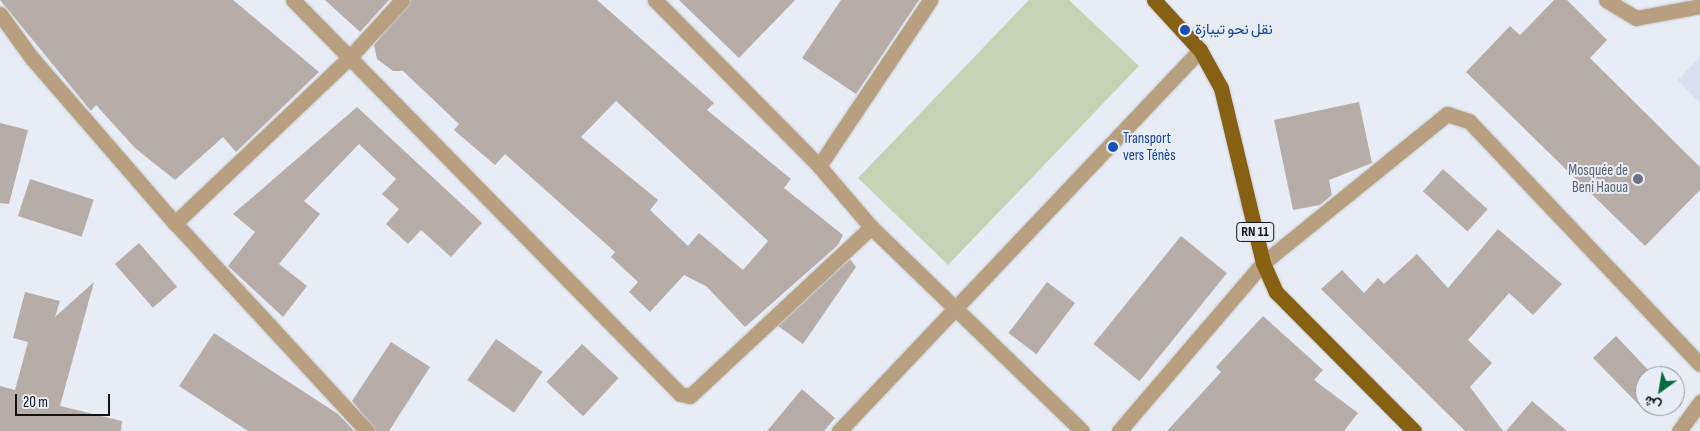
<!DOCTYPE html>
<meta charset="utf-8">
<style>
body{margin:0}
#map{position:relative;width:1700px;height:431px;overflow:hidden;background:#e8ecf5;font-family:"Sofia Sans Condensed",Vazirmatn,sans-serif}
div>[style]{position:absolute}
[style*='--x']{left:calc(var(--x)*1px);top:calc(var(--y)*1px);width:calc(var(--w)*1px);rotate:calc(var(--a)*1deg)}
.built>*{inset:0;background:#d9dfef}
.green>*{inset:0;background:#c7d1b6}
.building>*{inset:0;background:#b6ada8;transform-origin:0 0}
.roads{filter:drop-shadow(0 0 1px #c6c9d1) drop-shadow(0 0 1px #c6c9d1)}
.minor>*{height:15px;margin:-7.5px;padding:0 7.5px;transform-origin:7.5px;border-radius:7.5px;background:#b7a07f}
.major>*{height:15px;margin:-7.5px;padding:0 7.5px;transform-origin:7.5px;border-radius:7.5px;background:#886014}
.dots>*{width:14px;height:14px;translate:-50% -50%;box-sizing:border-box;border:2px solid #e8ecf5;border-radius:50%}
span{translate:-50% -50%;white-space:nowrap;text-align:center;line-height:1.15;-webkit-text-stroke:4px #e8ecf5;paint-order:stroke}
.shield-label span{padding:1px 4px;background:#e8ecf5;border:1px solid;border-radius:4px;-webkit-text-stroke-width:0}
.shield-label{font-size:14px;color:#121316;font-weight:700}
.transit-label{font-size:15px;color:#164399}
.left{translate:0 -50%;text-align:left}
.worship-label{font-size:15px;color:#5b616d}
.right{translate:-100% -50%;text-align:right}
.north{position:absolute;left:1635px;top:366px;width:50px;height:50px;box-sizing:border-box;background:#e8ecf5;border:1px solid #92959c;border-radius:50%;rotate:212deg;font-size:14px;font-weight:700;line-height:20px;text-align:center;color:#121316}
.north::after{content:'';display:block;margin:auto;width:18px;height:22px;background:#056a3f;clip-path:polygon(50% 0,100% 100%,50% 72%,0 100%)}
.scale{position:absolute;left:15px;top:394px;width:95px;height:22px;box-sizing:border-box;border:2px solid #121316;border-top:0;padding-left:6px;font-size:15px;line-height:18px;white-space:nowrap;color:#121316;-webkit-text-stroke:4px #e8ecf5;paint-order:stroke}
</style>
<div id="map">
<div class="built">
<i style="clip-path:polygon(1700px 57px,1700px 104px,1678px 80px)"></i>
</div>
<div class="green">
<i style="clip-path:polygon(1029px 0,1069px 0,1139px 66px,948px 265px,858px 178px)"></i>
</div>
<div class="building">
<i style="clip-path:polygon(0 0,233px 0,319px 72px,236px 152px,223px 137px,175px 180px,135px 148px,96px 105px,91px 111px)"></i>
<i style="clip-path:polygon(325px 0,389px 0,360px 32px)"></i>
<i style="clip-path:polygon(evenodd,411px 0,597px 0,714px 103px,707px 110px,791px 179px,784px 188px,843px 235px,838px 245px,745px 327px,706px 286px,684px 275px,650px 312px,629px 292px,638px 282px,611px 257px,615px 252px,505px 154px,495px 165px,454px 130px,459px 124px,403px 71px,393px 71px,377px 59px,374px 45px,411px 0,616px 101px,768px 241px,743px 270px,699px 233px,688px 246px,650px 210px,658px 200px,581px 137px,616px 101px)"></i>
<i style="clip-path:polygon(679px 0,795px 0,739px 58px)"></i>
<i style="clip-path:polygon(841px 0,919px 0,856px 94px,802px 58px)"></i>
<i style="clip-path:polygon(1554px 0,1567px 0,1607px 40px,1590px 58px,1700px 167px,1700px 190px,1645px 246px,1466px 72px,1510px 26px,1520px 35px)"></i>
<i style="clip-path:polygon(1359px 102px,1372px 163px,1329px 180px,1332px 195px,1320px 205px,1293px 210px,1274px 120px)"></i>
<i style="clip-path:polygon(357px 107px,482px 223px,451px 257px,421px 230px,408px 244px,386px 224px,399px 209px,382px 194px,396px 179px,359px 144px,304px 201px,320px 214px,279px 264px,307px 286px,283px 317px,228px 266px,255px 232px,233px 214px)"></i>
<i style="clip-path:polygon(0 123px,28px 130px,9px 204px,0 203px)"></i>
<i style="left:1443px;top:169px;width:60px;height:30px;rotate:42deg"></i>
<i style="left:30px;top:179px;width:67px;height:39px;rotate:18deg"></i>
<i style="clip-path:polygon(1498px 229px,1562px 284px,1533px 315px,1509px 293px,1468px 340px,1492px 363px,1470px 387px,1503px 431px,1465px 431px,1321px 289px,1342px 270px,1364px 293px,1378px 278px,1384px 284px,1417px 254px,1448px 288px)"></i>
<i style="left:1181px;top:236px;width:59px;height:139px;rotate:39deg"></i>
<i style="left:139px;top:243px;width:58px;height:32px;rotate:49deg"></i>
<i style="clip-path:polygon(850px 259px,856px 267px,803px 344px,778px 326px)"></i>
<i style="clip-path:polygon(94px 282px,60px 406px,122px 421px,121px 431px,0 431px,0 386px,15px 390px,28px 342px,13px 338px,25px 292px,60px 301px,55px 317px)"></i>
<i style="left:1047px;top:282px;width:35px;height:64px;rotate:37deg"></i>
<i style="clip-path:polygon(1263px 316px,1323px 370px,1314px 380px,1358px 413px,1344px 431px,1167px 431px,1221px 372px,1216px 367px)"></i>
<i style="clip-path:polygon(214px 333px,338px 414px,354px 431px,248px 431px,179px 386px)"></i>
<i style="clip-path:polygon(1616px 336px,1654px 376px,1645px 376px,1645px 406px,1652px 406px,1646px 412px,1593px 358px)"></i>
<i style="left:496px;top:339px;width:57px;height:50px;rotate:35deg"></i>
<i style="clip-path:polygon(391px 342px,430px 367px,389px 431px,376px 431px,352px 401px)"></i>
<i style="left:582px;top:344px;width:50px;height:52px;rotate:43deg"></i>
<i style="clip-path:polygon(802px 389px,835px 418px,824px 431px,767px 431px)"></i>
<i style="clip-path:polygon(1532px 401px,1567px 431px,1506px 431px)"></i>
</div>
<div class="roads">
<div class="minor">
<i style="--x:293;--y:0;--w:552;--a:45.51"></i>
<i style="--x:680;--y:394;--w:10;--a:11"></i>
<i style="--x:690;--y:396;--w:248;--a:-43"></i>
<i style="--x:655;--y:0;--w:233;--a:45.3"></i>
<i style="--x:819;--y:166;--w:80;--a:49.6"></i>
<i style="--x:871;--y:227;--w:293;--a:44"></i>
<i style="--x:1606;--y:0;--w:35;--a:31"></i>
<i style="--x:1636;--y:18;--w:65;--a:-10.6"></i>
<i style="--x:0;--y:14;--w:53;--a:54.2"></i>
<i style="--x:31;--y:57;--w:220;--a:49.1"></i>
<i style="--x:175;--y:223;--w:241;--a:-43.5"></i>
<i style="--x:350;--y:57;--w:77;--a:-47.6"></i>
<i style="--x:819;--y:166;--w:200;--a:-56.2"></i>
<i style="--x:175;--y:223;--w:283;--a:47.3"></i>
<i style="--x:839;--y:431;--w:525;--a:-46.54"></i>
<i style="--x:1119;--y:431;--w:221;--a:-49.4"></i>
<i style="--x:1263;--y:263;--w:237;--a:-39"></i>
<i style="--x:1447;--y:114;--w:23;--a:18"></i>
<i style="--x:1469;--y:121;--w:335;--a:46.5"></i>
<i style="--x:1679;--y:431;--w:36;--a:-54"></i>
</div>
<div class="major">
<i style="--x:1154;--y:0;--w:68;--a:47.4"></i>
<i style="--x:1200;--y:50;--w:43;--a:61.1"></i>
<i style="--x:1221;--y:88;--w:180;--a:76.5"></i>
<i style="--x:1263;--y:263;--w:32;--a:66"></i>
<i style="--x:1276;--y:292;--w:196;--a:45.2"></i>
</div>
</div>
<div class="dots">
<i style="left:1185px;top:30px;background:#1a4fb4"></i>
<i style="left:1113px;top:147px;background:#1a4fb4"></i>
<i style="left:1638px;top:179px;background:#6b7280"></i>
</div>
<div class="shield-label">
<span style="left:1255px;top:232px">RN 11</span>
</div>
<div class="transit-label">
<span class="left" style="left:1195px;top:30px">نقل نحو تيبازة</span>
<span class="left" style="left:1123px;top:147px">Transport<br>vers Ténès</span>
</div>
<div class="worship-label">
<span class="right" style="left:1628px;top:179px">Mosquée de<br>Beni Haoua</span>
</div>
<div class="north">ش</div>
<div class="scale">20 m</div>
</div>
